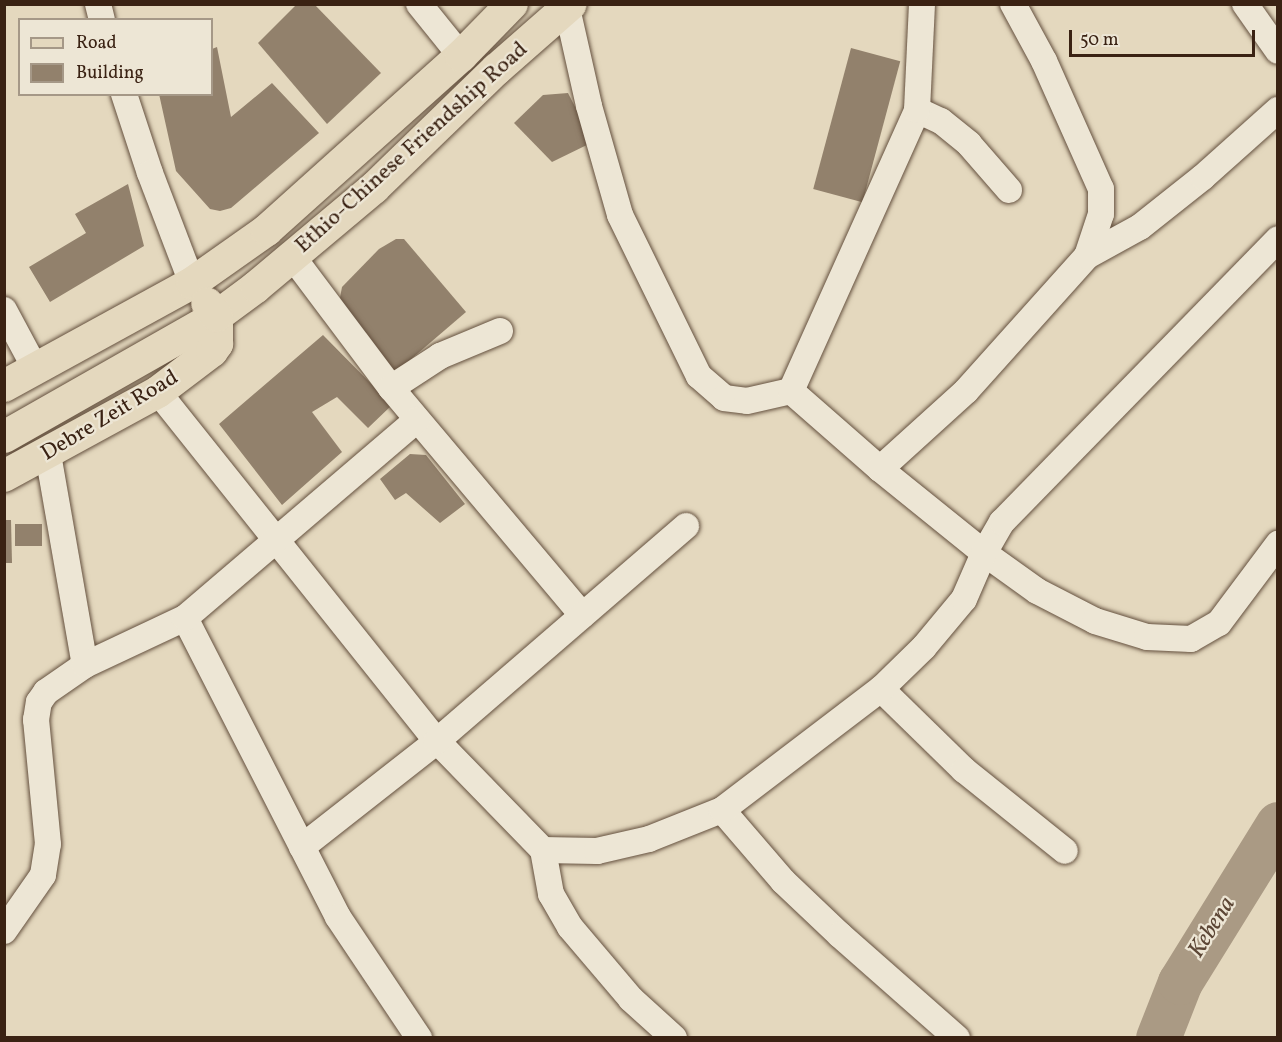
<!DOCTYPE html>
<style>
body{margin:0}
#map{position:relative;width:1282px;height:1042px;overflow:hidden;background:#e4d8be;font-family:Vollkorn,serif}
div>[style]{position:absolute}
[style*='--x']{left:calc(var(--x)*1px);top:calc(var(--y)*1px);width:calc(var(--w)*1px);rotate:calc(var(--a)*1deg)}
.river>*{height:45px;margin:-22.5px;padding:0 22.5px;transform-origin:22.5px;border-radius:22.5px;background:#aa9a84}
.building>*{inset:0;background:#92816c;transform-origin:0 0}
.roads{filter:drop-shadow(0 0 2px #64503e) drop-shadow(0 0 2px #64503e)}
.minor>*{height:26px;margin:-13px;padding:0 13px;transform-origin:13px;border-radius:13px;background:#ede6d5}
.major>*{height:32px;margin:-16px;padding:0 16px;transform-origin:16px;border-radius:16px;background:#e4d8be}
span{translate:-50% -50%;white-space:nowrap;text-align:center;line-height:1.15;-webkit-text-stroke:4.5px #ede6d5;paint-order:stroke}
.street-label{font-size:22px;color:#3a2213}
.water-label{font-size:24px;color:#5c4635;font-style:italic}
.frame{position:absolute;inset:0;border:6px solid #3a2213;pointer-events:none}
.legend{position:absolute;left:18px;top:18px;width:195px;height:78px;box-sizing:border-box;background:#ede6d5;border:2px solid #a59887;margin:0;padding:8px 10px;list-style:none;font-size:18px;color:#3a2213}
.legend li{display:flex;align-items:center;gap:12px;height:30px}
.legend b{width:30px;border:2px solid #a59887}
.scale{position:absolute;left:1069px;top:30px;width:186px;height:27px;box-sizing:border-box;border:3px solid #3a2213;border-top:0;padding-left:8px;font-size:18px;line-height:21px;white-space:nowrap;color:#3a2213;-webkit-text-stroke:4px #ede6d5;paint-order:stroke}
</style>
<div id="map">
<div class="river">
<i style="--x:1158;--y:1038;--w:60;--a:-68.6"></i>
<i style="--x:1180;--y:982;--w:186;--a:-58.2"></i>
</div>
<div class="building">
<i style="clip-path:polygon(297px 4px,314px 4px,381px 73px,327px 124px,258px 43px)"></i>
<i style="clip-path:polygon(217px 47px,231px 117px,272px 83px,319px 133px,231px 208px,220px 211px,210px 209px,176px 171px,159px 94px,212px 94px,212px 49px)"></i>
<i style="left:851px;top:48px;width:51px;height:146px;rotate:15deg"></i>
<i style="clip-path:polygon(568px 93px,593px 142px,552px 162px,514px 123px,543px 95px)"></i>
<i style="clip-path:polygon(128px 184px,144px 246px,50px 302px,29px 267px,86px 233px,75px 214px)"></i>
<i style="clip-path:polygon(396px 239px,404px 239px,466px 312px,396px 372px,345px 323px,340px 298px,342px 287px,379px 249px)"></i>
<i style="clip-path:polygon(323px 335px,392px 405px,368px 428px,337px 397px,312px 412px,342px 452px,282px 505px,219px 424px)"></i>
<i style="clip-path:polygon(410px 454px,426px 455px,465px 504px,440px 523px,406px 493px,395px 500px,380px 479px)"></i>
<i style="clip-path:polygon(5px 520px,11px 520px,12px 563px,5px 563px)"></i>
<i style="left:42px;top:524px;width:22px;height:27px;rotate:90deg"></i>
</div>
<div class="roads">
<div class="minor">
<i style="--x:98;--y:4;--w:16;--a:76"></i>
<i style="--x:419;--y:4;--w:67;--a:51.1"></i>
<i style="--x:1245;--y:4;--w:57;--a:54.9"></i>
<i style="--x:567;--y:8;--w:100;--a:77.3"></i>
<i style="--x:589;--y:106;--w:113;--a:74.1"></i>
<i style="--x:620;--y:215;--w:179;--a:63.9"></i>
<i style="--x:699;--y:376;--w:33;--a:41"></i>
<i style="--x:724;--y:398;--w:23;--a:7"></i>
<i style="--x:747;--y:401;--w:45;--a:-12.8"></i>
<i style="--x:124;--y:94;--w:83;--a:71.8"></i>
<i style="--x:150;--y:173;--w:118;--a:69.1"></i>
<i style="--x:917;--y:110;--w:26;--a:25"></i>
<i style="--x:941;--y:121;--w:36;--a:39"></i>
<i style="--x:969;--y:144;--w:61;--a:49"></i>
<i style="--x:292;--y:256;--w:165;--a:53.1"></i>
<i style="--x:391;--y:388;--w:297;--a:49.9"></i>
<i style="--x:1087;--y:256;--w:60;--a:-28.7"></i>
<i style="--x:1140;--y:227;--w:80;--a:-38.4"></i>
<i style="--x:1203;--y:177;--w:101;--a:-41.8"></i>
<i style="--x:4;--y:310;--w:68;--a:61.9"></i>
<i style="--x:391;--y:388;--w:59;--a:-33.1"></i>
<i style="--x:440;--y:356;--w:65;--a:-22.6"></i>
<i style="--x:791;--y:391;--w:118;--a:41.2"></i>
<i style="--x:880;--y:469;--w:134;--a:38.9"></i>
<i style="--x:984;--y:553;--w:65;--a:35.6"></i>
<i style="--x:1037;--y:591;--w:65;--a:27.3"></i>
<i style="--x:1095;--y:621;--w:54;--a:17.1"></i>
<i style="--x:1147;--y:637;--w:44;--a:2.6"></i>
<i style="--x:1191;--y:639;--w:32;--a:-30"></i>
<i style="--x:1219;--y:623;--w:99;--a:-53.2"></i>
<i style="--x:791;--y:391;--w:308;--a:-65.8"></i>
<i style="--x:917;--y:110;--w:106;--a:-87.3"></i>
<i style="--x:158;--y:392;--w:447;--a:51.4"></i>
<i style="--x:437;--y:741;--w:152;--a:45.8"></i>
<i style="--x:543;--y:850;--w:45;--a:79.7"></i>
<i style="--x:551;--y:894;--w:38;--a:60"></i>
<i style="--x:570;--y:927;--w:94;--a:49.7"></i>
<i style="--x:631;--y:999;--w:58;--a:42.2"></i>
<i style="--x:48;--y:454;--w:214;--a:80.1"></i>
<i style="--x:880;--y:469;--w:116;--a:-42.2"></i>
<i style="--x:966;--y:391;--w:181;--a:-48.1"></i>
<i style="--x:1087;--y:256;--w:44;--a:-71.6"></i>
<i style="--x:1101;--y:214;--w:25;--a:-90"></i>
<i style="--x:1101;--y:189;--w:140;--a:-114"></i>
<i style="--x:1044;--y:61;--w:65;--a:-118.5"></i>
<i style="--x:185;--y:618;--w:336;--a:62.9"></i>
<i style="--x:338;--y:917;--w:146;--a:56.2"></i>
<i style="--x:881;--y:689;--w:116;--a:44.3"></i>
<i style="--x:964;--y:770;--w:129;--a:38.7"></i>
<i style="--x:722;--y:810;--w:94;--a:49.3"></i>
<i style="--x:783;--y:881;--w:79;--a:43.5"></i>
<i style="--x:840;--y:935;--w:156;--a:41.4"></i>
<i style="--x:302;--y:847;--w:172;--a:-38.1"></i>
<i style="--x:437;--y:741;--w:329;--a:-40.8"></i>
<i style="--x:543;--y:850;--w:54;--a:1.1"></i>
<i style="--x:597;--y:851;--w:53;--a:-13"></i>
<i style="--x:649;--y:839;--w:79;--a:-21.7"></i>
<i style="--x:722;--y:810;--w:200;--a:-37.3"></i>
<i style="--x:881;--y:689;--w:60;--a:-44.3"></i>
<i style="--x:924;--y:647;--w:62;--a:-50.2"></i>
<i style="--x:964;--y:599;--w:50;--a:-66.5"></i>
<i style="--x:984;--y:553;--w:36;--a:-60"></i>
<i style="--x:1002;--y:522;--w:395;--a:-45.7"></i>
<i style="--x:4;--y:931;--w:68;--a:-55.1"></i>
<i style="--x:43;--y:875;--w:31;--a:-81"></i>
<i style="--x:48;--y:844;--w:125;--a:-95.5"></i>
<i style="--x:36;--y:720;--w:18;--a:-81"></i>
<i style="--x:39;--y:702;--w:12;--a:-55"></i>
<i style="--x:46;--y:692;--w:47;--a:-34.7"></i>
<i style="--x:85;--y:665;--w:110;--a:-25.2"></i>
<i style="--x:185;--y:618;--w:305;--a:-40.5"></i>
</div>
<div class="major">
<i style="--x:4;--y:386;--w:214;--a:-28.7"></i>
<i style="--x:192;--y:283;--w:92;--a:-35.2"></i>
<i style="--x:267;--y:230;--w:261;--a:-41.9"></i>
<i style="--x:461;--y:56;--w:73;--a:-45.6"></i>
<i style="--x:4;--y:437;--w:245;--a:-29.6"></i>
<i style="--x:217;--y:316;--w:49;--a:-36.6"></i>
<i style="--x:256;--y:287;--w:154;--a:-40"></i>
<i style="--x:374;--y:188;--w:171;--a:-44.1"></i>
<i style="--x:497;--y:69;--w:98;--a:-41.3"></i>
<i style="--x:4;--y:476;--w:175;--a:-28.6"></i>
<i style="--x:158;--y:392;--w:68;--a:-37.2"></i>
<i style="--x:212;--y:351;--w:9;--a:-54"></i>
<i style="--x:217;--y:344;--w:28;--a:-90"></i>
<i style="--x:217;--y:316;--w:16;--a:-128"></i>
</div>
</div>
<div class="street-label">
<span style="left:412px;top:148px;rotate:-42deg">Ethio-Chinese Friendship Road</span>
<span style="left:110px;top:416px;rotate:-31deg">Debre Zeit Road</span>
</div>
<div class="water-label">
<span style="left:1213px;top:928px;rotate:-58deg">Kebena</span>
</div>
<div class="frame"></div>
<ul class="legend">
<li><b style="height:8px;background:#e4d8be"></b>Road</li>
<li><b style="height:16px;background:#92816c"></b>Building</li>
</ul>
<div class="scale">50 m</div>
</div>
